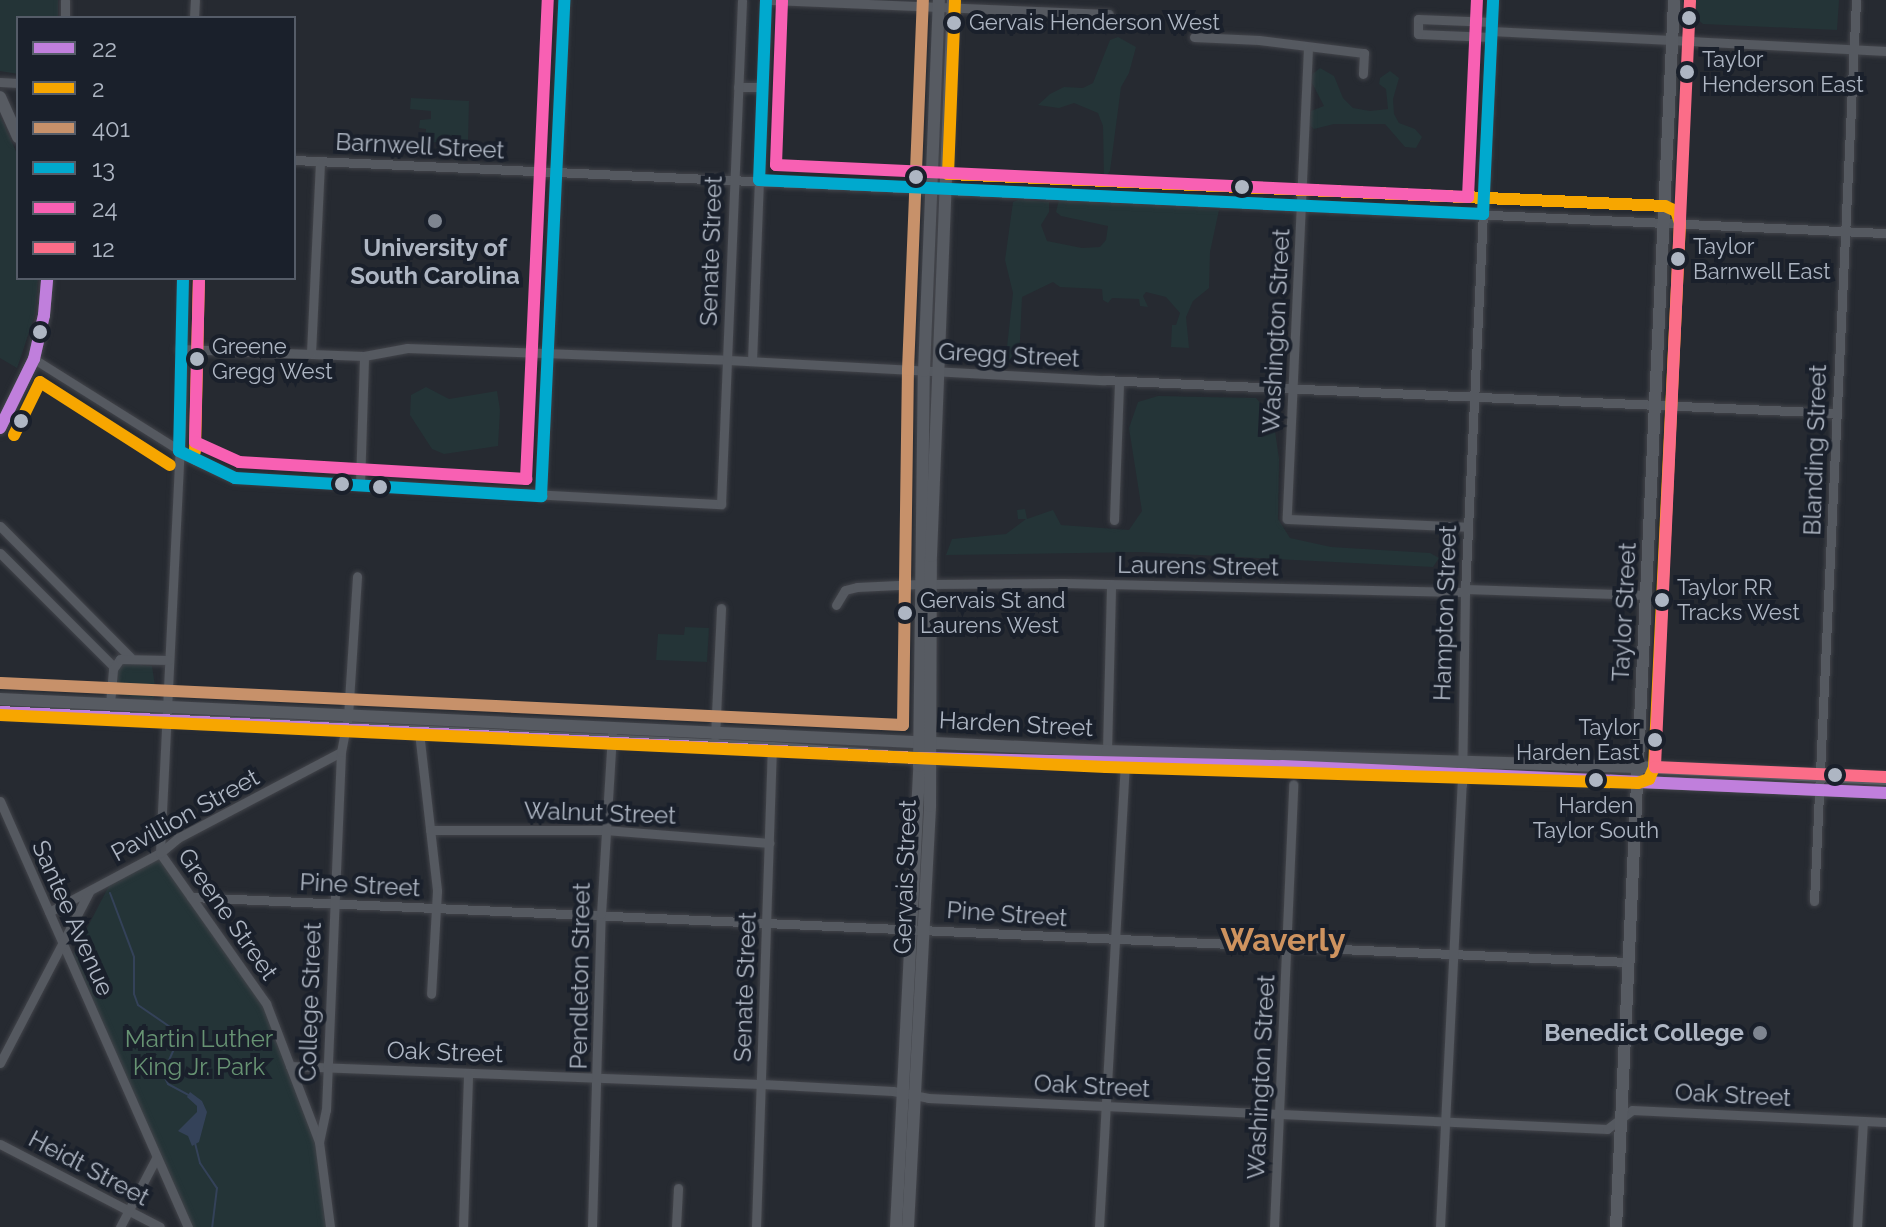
<!DOCTYPE html>
<style>
body{margin:0}
#map{position:relative;width:1886px;height:1227px;overflow:hidden;background:#262a31;font-family:Raleway,sans-serif}
div>[style]{position:absolute}
[style*='--x']{left:calc(var(--x)*1px);top:calc(var(--y)*1px);width:calc(var(--w)*1px);rotate:calc(var(--a)*1deg)}
.green>*{inset:0;background:#243437}
.water>*{inset:0;background:#344259}
.stream>*{height:2px;margin:-1px;padding:0 1px;transform-origin:1px;border-radius:1px;background:#344259}
.roads{filter:drop-shadow(0 0 2px #42444a) drop-shadow(0 0 2px #42444a)}
.minor>*{height:9px;margin:-4.5px;padding:0 4.5px;transform-origin:4.5px;border-radius:4.5px;background:#555960}
.major>*{height:12px;margin:-6px;padding:0 6px;transform-origin:6px;border-radius:6px;background:#575b62}
.bus-1>*{height:12px;margin:-6px;padding:0 6px;transform-origin:6px;border-radius:6px;background:#c07fdc}
.bus-2>*{height:12px;margin:-6px;padding:0 6px;transform-origin:6px;border-radius:6px;background:#f7a600}
.bus-3>*{height:12px;margin:-6px;padding:0 6px;transform-origin:6px;border-radius:6px;background:#c7916a}
.bus-4>*{height:12px;margin:-6px;padding:0 6px;transform-origin:6px;border-radius:6px;background:#00a9ce}
.bus-5>*{height:12px;margin:-6px;padding:0 6px;transform-origin:6px;border-radius:6px;background:#f860b3}
.bus-6>*{height:12px;margin:-6px;padding:0 6px;transform-origin:6px;border-radius:6px;background:#fb6d88}
.dots>*{width:22px;height:22px;translate:-50% -50%;box-sizing:border-box;border:4px solid #1a202b;border-radius:50%}
span{translate:-50% -50%;white-space:nowrap;text-align:center;line-height:1.15;-webkit-text-stroke:8px #1a202b;paint-order:stroke}
.bus-label{font-size:22px;color:#aeb6c3}
.left{translate:0 -50%;text-align:left}
.right{translate:-100% -50%;text-align:right}
.street-label{font-size:24px;color:#aeb6c3}
.poi-label{font-size:24px;color:#aeb6c3;font-weight:700}
.park-label{font-size:24px;color:#679373}
.district-label{font-size:32px;color:#ce935f;font-weight:700}
.legend{position:absolute;left:16px;top:16px;width:280px;height:264px;box-sizing:border-box;background:#1a202b;border:2px solid #555c68;margin:0;padding:10px 14px;list-style:none;font-size:24px;color:#aeb6c3}
.legend li{display:flex;align-items:center;gap:16px;height:40px}
.legend b{width:40px;border:2px solid #555c68}
</style>
<div id="map">
<div class="green">
<i style="clip-path:polygon(0 0,58px 0,58px 18px,18px 18px,18px 74px,0 71px)"></i>
<i style="clip-path:polygon(1696px 0,1839px 0,1837px 30px,1703px 24px,1696px 18px)"></i>
<i style="clip-path:polygon(1118px 37px,1136px 47px,1129px 73px,1121px 87px,1110px 171px,1104px 179px,1103px 126px,1098px 113px,1074px 103px,1059px 108px,1038px 105px,1050px 94px,1064px 87px,1083px 88px,1093px 83px,1110px 40px)"></i>
<i style="clip-path:polygon(1320px 68px,1334px 76px,1343px 98px,1353px 108px,1370px 111px,1388px 109px,1386px 89px,1379px 84px,1380px 78px,1390px 71px,1399px 78px,1393px 99px,1394px 114px,1399px 123px,1415px 129px,1422px 137px,1416px 148px,1405px 147px,1385px 124px,1334px 124px,1314px 129px,1309px 124px,1311px 111px,1324px 106px,1309px 77px)"></i>
<i style="clip-path:polygon(411px 98px,469px 101px,468px 143px,425px 142px,426px 129px,419px 128px,420px 120px,431px 119px,431px 111px,410px 109px)"></i>
<i style="clip-path:polygon(0 116px,18px 156px,18px 278px,38px 278px,35px 314px,17px 368px,0 358px)"></i>
<i style="clip-path:polygon(1018px 200px,1049px 202px,1049px 212px,1041px 225px,1047px 241px,1082px 248px,1100px 247px,1106px 240px,1108px 226px,1061px 216px,1056px 212px,1059px 200px,1219px 210px,1210px 252px,1209px 288px,1193px 301px,1186px 317px,1189px 348px,1171px 347px,1172px 325px,1176px 325px,1180px 313px,1166px 297px,1146px 292px,1143px 296px,1148px 307px,1140px 306px,1139px 299px,1112px 298px,1108px 303px,1103px 300px,1102px 289px,1060px 287px,1053px 282px,1022px 297px,1019px 361px,1009px 360px,1006px 356px,1013px 293px,1005px 260px,1013px 202px)"></i>
<i style="clip-path:polygon(426px 387px,449px 399px,497px 391px,500px 410px,498px 446px,444px 454px,432px 449px,410px 415px,411px 395px)"></i>
<i style="clip-path:polygon(1158px 396px,1256px 398px,1273px 417px,1279px 459px,1278px 519px,1290px 538px,1331px 547px,1430px 553px,1439px 558px,1433px 567px,1141px 552px,946px 555px,952px 539px,1006px 534px,1026px 519px,1018px 519px,1017px 510px,1025px 509px,1027px 519px,1053px 510px,1061px 525px,1129px 530px,1142px 511px,1129px 428px,1138px 402px)"></i>
<i style="clip-path:polygon(685px 627px,709px 628px,707px 662px,656px 660px,658px 634px,684px 635px)"></i>
<i style="clip-path:polygon(123px 663px,152px 666px,156px 693px,152px 701px,117px 694px,117px 667px)"></i>
<i style="clip-path:polygon(160px 853px,266px 1003px,319px 1142px,330px 1227px,188px 1227px,70px 961px,113px 878px)"></i>
</div>
<div class="water">
<i style="clip-path:polygon(190px 1092px,202px 1101px,207px 1112px,199px 1142px,192px 1146px,188px 1136px,178px 1131px,197px 1112px,197px 1106px,187px 1097px)"></i>
</div>
<div class="stream">
<i style="--x:110;--y:893;--w:68;--a:69.4"></i>
<i style="--x:134;--y:957;--w:37;--a:90"></i>
<i style="--x:134;--y:994;--w:12;--a:70"></i>
<i style="--x:138;--y:1005;--w:42;--a:34.4"></i>
<i style="--x:173;--y:1029;--w:20;--a:87"></i>
<i style="--x:174;--y:1049;--w:27;--a:114"></i>
<i style="--x:163;--y:1074;--w:11;--a:63"></i>
<i style="--x:168;--y:1084;--w:24;--a:28"></i>
<i style="--x:195;--y:1143;--w:21;--a:76"></i>
<i style="--x:200;--y:1163;--w:30;--a:56"></i>
<i style="--x:217;--y:1188;--w:39;--a:97"></i>
</div>
<div class="roads">
<div class="minor">
<i style="--x:771;--y:0;--w:338;--a:2.4"></i>
<i style="--x:65;--y:18;--w:18;--a:-90"></i>
<i style="--x:194;--y:18;--w:18;--a:-87"></i>
<i style="--x:1491;--y:31;--w:396;--a:2.9"></i>
<i style="--x:1194;--y:37;--w:65;--a:2.6"></i>
<i style="--x:1259;--y:40;--w:106;--a:7.1"></i>
<i style="--x:1364;--y:53;--w:21;--a:93"></i>
<i style="--x:1491;--y:37;--w:73;--a:-177.6"></i>
<i style="--x:1418;--y:34;--w:15;--a:-90"></i>
<i style="--x:1418;--y:19;--w:74;--a:2.3"></i>
<i style="--x:1308;--y:48;--w:471;--a:92.6"></i>
<i style="--x:1287;--y:519;--w:181;--a:2.5"></i>
<i style="--x:0;--y:82;--w:18;--a:3"></i>
<i style="--x:738;--y:87;--w:24;--a:0"></i>
<i style="--x:294;--y:160;--w:1594;--a:2.63"></i>
<i style="--x:183;--y:278;--w:145;--a:90.8"></i>
<i style="--x:181;--y:423;--w:431;--a:92.8"></i>
<i style="--x:160;--y:853;--w:184;--a:54.8"></i>
<i style="--x:266;--y:1003;--w:149;--a:69.1"></i>
<i style="--x:319;--y:1142;--w:86;--a:82.6"></i>
<i style="--x:180;--y:349;--w:184;--a:2.2"></i>
<i style="--x:364;--y:356;--w:44;--a:-10.5"></i>
<i style="--x:407;--y:348;--w:321;--a:2.1"></i>
<i style="--x:728;--y:360;--w:376;--a:3.1"></i>
<i style="--x:1103;--y:380;--w:734;--a:2.58"></i>
<i style="--x:311;--y:353;--w:192;--a:-87.3"></i>
<i style="--x:34;--y:359;--w:190;--a:32.1"></i>
<i style="--x:195;--y:460;--w:44;--a:24.2"></i>
<i style="--x:235;--y:478;--w:487;--a:3.1"></i>
<i style="--x:721;--y:504;--w:504;--a:-87.61"></i>
<i style="--x:752;--y:361;--w:361;--a:-87.8"></i>
<i style="--x:360;--y:485;--w:129;--a:-88.2"></i>
<i style="--x:541;--y:496;--w:497;--a:-87.3"></i>
<i style="--x:1114;--y:520;--w:139;--a:-87.9"></i>
<i style="--x:0;--y:526;--w:185;--a:45.2"></i>
<i style="--x:0;--y:553;--w:160;--a:45"></i>
<i style="--x:931;--y:584;--w:133;--a:-0.4"></i>
<i style="--x:1064;--y:583;--w:401;--a:1.3"></i>
<i style="--x:1465;--y:589;--w:181;--a:1.9"></i>
<i style="--x:836;--y:605;--w:17;--a:-59"></i>
<i style="--x:845;--y:590;--w:12;--a:-14"></i>
<i style="--x:857;--y:587;--w:62;--a:-2.8"></i>
<i style="--x:110;--y:704;--w:35;--a:-85"></i>
<i style="--x:113;--y:669;--w:12;--a:-55"></i>
<i style="--x:120;--y:659;--w:49;--a:1.2"></i>
<i style="--x:419;--y:732;--w:160;--a:83.5"></i>
<i style="--x:437;--y:891;--w:103;--a:93.3"></i>
<i style="--x:715;--y:736;--w:128;--a:-87.3"></i>
<i style="--x:1107;--y:751;--w:167;--a:-88.6"></i>
<i style="--x:0;--y:801;--w:466;--a:66.2"></i>
<i style="--x:430;--y:830;--w:175;--a:0"></i>
<i style="--x:605;--y:830;--w:165;--a:4.5"></i>
<i style="--x:191;--y:897;--w:1439;--a:2.59"></i>
<i style="--x:1814;--y:901;--w:902;--a:-87.33"></i>
<i style="--x:49;--y:912;--w:126;--a:-28"></i>
<i style="--x:160;--y:853;--w:23;--a:-40"></i>
<i style="--x:178;--y:838;--w:184;--a:-27.8"></i>
<i style="--x:0;--y:1063;--w:193;--a:-62.5"></i>
<i style="--x:290;--y:1066;--w:471;--a:2.2"></i>
<i style="--x:761;--y:1084;--w:132;--a:3"></i>
<i style="--x:893;--y:1091;--w:36;--a:11"></i>
<i style="--x:928;--y:1098;--w:680;--a:2.61"></i>
<i style="--x:1607;--y:1129;--w:31;--a:-37"></i>
<i style="--x:1632;--y:1110;--w:254;--a:2.7"></i>
<i style="--x:319;--y:1142;--w:33;--a:-78"></i>
<i style="--x:326;--y:1110;--w:358;--a:-87.6"></i>
<i style="--x:341;--y:752;--w:37;--a:-79"></i>
<i style="--x:348;--y:716;--w:140;--a:-86.3"></i>
<i style="--x:0;--y:1144;--w:180;--a:27.4"></i>
<i style="--x:120;--y:1227;--w:78;--a:-62.4"></i>
<i style="--x:463;--y:1227;--w:154;--a:-88.1"></i>
<i style="--x:592;--y:1227;--w:313;--a:-88.4"></i>
<i style="--x:601;--y:914;--w:180;--a:-86.5"></i>
<i style="--x:676;--y:1227;--w:39;--a:-87"></i>
<i style="--x:756;--y:1227;--w:479;--a:-88.1"></i>
<i style="--x:1099;--y:1227;--w:470;--a:-86.8"></i>
<i style="--x:1274;--y:1227;--w:443;--a:-87.5"></i>
<i style="--x:1440;--y:1227;--w:443;--a:-87.2"></i>
<i style="--x:1462;--y:785;--w:193;--a:-89.1"></i>
<i style="--x:1465;--y:592;--w:593;--a:-87.29"></i>
<i style="--x:1857;--y:1227;--w:106;--a:-86.8"></i>
</div>
<div class="major">
<i style="--x:0;--y:97;--w:44;--a:65.8"></i>
<i style="--x:0;--y:428;--w:77;--a:-63.8"></i>
<i style="--x:34;--y:359;--w:45;--a:-77.2"></i>
<i style="--x:44;--y:315;--w:37;--a:-85"></i>
<i style="--x:0;--y:699;--w:1108;--a:2.69"></i>
<i style="--x:1107;--y:751;--w:531;--a:1.73"></i>
<i style="--x:1638;--y:767;--w:248;--a:2.8"></i>
<i style="--x:0;--y:712;--w:773;--a:2.67"></i>
<i style="--x:772;--y:748;--w:147;--a:3.9"></i>
<i style="--x:919;--y:758;--w:363;--a:1.3"></i>
<i style="--x:1282;--y:766;--w:605;--a:2.56"></i>
<i style="--x:896;--y:1227;--w:462;--a:-87.1"></i>
<i style="--x:919;--y:766;--w:395;--a:-89.3"></i>
<i style="--x:924;--y:371;--w:371;--a:-87.7"></i>
<i style="--x:908;--y:1227;--w:422;--a:-87"></i>
<i style="--x:930;--y:806;--w:250;--a:-89.8"></i>
<i style="--x:931;--y:556;--w:556;--a:-87.73"></i>
<i style="--x:1616;--y:1227;--w:1228;--a:-87.29"></i>
</div>
</div>
<div class="bus-1">
<i style="--x:0;--y:428;--w:77;--a:-63.8"></i>
<i style="--x:34;--y:359;--w:45;--a:-77.2"></i>
<i style="--x:44;--y:315;--w:37;--a:-85"></i>
<i style="--x:0;--y:712;--w:920;--a:2.87"></i>
<i style="--x:919;--y:758;--w:363;--a:1.3"></i>
<i style="--x:1282;--y:766;--w:605;--a:2.56"></i>
</div>
<div class="bus-2">
<i style="--x:14;--y:435;--w:59;--a:-63.9"></i>
<i style="--x:40;--y:382;--w:154;--a:32.6"></i>
<i style="--x:195;--y:451;--w:173;--a:-88.7"></i>
<i style="--x:0;--y:715;--w:1107;--a:2.69"></i>
<i style="--x:1106;--y:767;--w:532;--a:1.72"></i>
<i style="--x:1638;--y:783;--w:12;--a:-20"></i>
<i style="--x:1649;--y:779;--w:12;--a:-66"></i>
<i style="--x:1654;--y:768;--w:546;--a:-87.27"></i>
<i style="--x:1680;--y:223;--w:13;--a:-108"></i>
<i style="--x:1676;--y:211;--w:12;--a:-156"></i>
<i style="--x:1665;--y:206;--w:718;--a:-177.44"></i>
<i style="--x:948;--y:174;--w:173;--a:-87.7"></i>
</div>
<div class="bus-3">
<i style="--x:1;--y:683;--w:903;--a:2.67"></i>
<i style="--x:903;--y:725;--w:355;--a:-89.2"></i>
<i style="--x:908;--y:370;--w:370;--a:-87.7"></i>
</div>
<div class="bus-4">
<i style="--x:766;--y:0;--w:180;--a:92.2"></i>
<i style="--x:759;--y:180;--w:725;--a:2.69"></i>
<i style="--x:1483;--y:214;--w:214;--a:-87.3"></i>
<i style="--x:183;--y:278;--w:173;--a:91.3"></i>
<i style="--x:179;--y:451;--w:62;--a:25.7"></i>
<i style="--x:235;--y:478;--w:307;--a:3.4"></i>
<i style="--x:541;--y:496;--w:497;--a:-87.3"></i>
</div>
<div class="bus-5">
<i style="--x:782;--y:1;--w:164;--a:92.1"></i>
<i style="--x:776;--y:165;--w:693;--a:2.65"></i>
<i style="--x:1468;--y:197;--w:197;--a:-87.4"></i>
<i style="--x:199;--y:278;--w:164;--a:91.4"></i>
<i style="--x:195;--y:442;--w:48;--a:24.4"></i>
<i style="--x:239;--y:462;--w:288;--a:3.4"></i>
<i style="--x:526;--y:479;--w:480;--a:-87.4"></i>
</div>
<div class="bus-6">
<i style="--x:1690;--y:1;--w:767;--a:92.62"></i>
<i style="--x:1655;--y:767;--w:231;--a:2.5"></i>
</div>
<div class="dots">
<i style="left:1689px;top:18px;background:#aeb6c3"></i>
<i style="left:954px;top:23px;background:#aeb6c3"></i>
<i style="left:1687px;top:72px;background:#aeb6c3"></i>
<i style="left:916px;top:177px;background:#aeb6c3"></i>
<i style="left:1242px;top:187px;background:#aeb6c3"></i>
<i style="left:435px;top:221px;background:#7e8590"></i>
<i style="left:1678px;top:259px;background:#aeb6c3"></i>
<i style="left:40px;top:332px;background:#aeb6c3"></i>
<i style="left:197px;top:359px;background:#aeb6c3"></i>
<i style="left:21px;top:421px;background:#aeb6c3"></i>
<i style="left:342px;top:484px;background:#aeb6c3"></i>
<i style="left:380px;top:487px;background:#aeb6c3"></i>
<i style="left:1662px;top:600px;background:#aeb6c3"></i>
<i style="left:905px;top:613px;background:#aeb6c3"></i>
<i style="left:1655px;top:740px;background:#aeb6c3"></i>
<i style="left:1835px;top:775px;background:#aeb6c3"></i>
<i style="left:1596px;top:780px;background:#aeb6c3"></i>
<i style="left:1760px;top:1033px;background:#7e8590"></i>
</div>
<div class="bus-label">
<span class="left" style="left:969px;top:23px">Gervais Henderson West</span>
<span class="left" style="left:1702px;top:72px">Taylor<br>Henderson East</span>
<span class="left" style="left:1693px;top:259px">Taylor<br>Barnwell East</span>
<span class="left" style="left:212px;top:359px">Greene<br>Gregg West</span>
<span class="left" style="left:1677px;top:600px">Taylor RR<br>Tracks West</span>
<span class="left" style="left:920px;top:613px">Gervais St and<br>Laurens West</span>
<span class="right" style="left:1640px;top:740px">Taylor<br>Harden East</span>
<span style="left:1596px;top:818px">Harden<br>Taylor South</span>
</div>
<div class="street-label">
<span style="left:420px;top:146px;rotate:3deg">Barnwell Street</span>
<span style="left:711px;top:251px;rotate:-88deg">Senate Street</span>
<span style="left:1276px;top:331px;rotate:-87deg">Washington Street</span>
<span style="left:1009px;top:355px;rotate:3deg">Gregg Street</span>
<span style="left:1815px;top:450px;rotate:-88deg">Blanding Street</span>
<span style="left:1198px;top:566px;rotate:1deg">Laurens Street</span>
<span style="left:1624px;top:612px;rotate:-87deg">Taylor Street</span>
<span style="left:1445px;top:613px;rotate:-88deg">Hampton Street</span>
<span style="left:1016px;top:724px;rotate:3deg">Harden Street</span>
<span style="left:600px;top:813px;rotate:2deg">Walnut Street</span>
<span style="left:185px;top:815px;rotate:-29deg">Pavillion Street</span>
<span style="left:905px;top:877px;rotate:-88deg">Gervais Street</span>
<span style="left:360px;top:885px;rotate:3deg">Pine Street</span>
<span style="left:228px;top:914px;rotate:55deg">Greene Street</span>
<span style="left:1007px;top:914px;rotate:4deg">Pine Street</span>
<span style="left:73px;top:918px;rotate:66deg">Santee Avenue</span>
<span style="left:580px;top:976px;rotate:-89deg">Pendleton Street</span>
<span style="left:745px;top:987px;rotate:-88deg">Senate Street</span>
<span style="left:310px;top:1002px;rotate:-88deg">College Street</span>
<span style="left:445px;top:1052px;rotate:2deg">Oak Street</span>
<span style="left:1261px;top:1077px;rotate:-87deg">Washington Street</span>
<span style="left:1092px;top:1086px;rotate:3deg">Oak Street</span>
<span style="left:1733px;top:1095px;rotate:3deg">Oak Street</span>
<span style="left:89px;top:1168px;rotate:28deg">Heidt Street</span>
</div>
<div class="poi-label">
<span style="left:435px;top:262px">University of<br>South Carolina</span>
<span class="right" style="left:1744px;top:1033px">Benedict College</span>
</div>
<div class="park-label">
<span style="left:199px;top:1053px">Martin Luther<br>King Jr. Park</span>
</div>
<div class="district-label">
<span style="left:1283px;top:940px">Waverly</span>
</div>
<ul class="legend">
<li><b style="height:10px;background:#c07fdc"></b>22</li>
<li><b style="height:10px;background:#f7a600"></b>2</li>
<li><b style="height:10px;background:#c7916a"></b>401</li>
<li><b style="height:10px;background:#00a9ce"></b>13</li>
<li><b style="height:10px;background:#f860b3"></b>24</li>
<li><b style="height:10px;background:#fb6d88"></b>12</li>
</ul>
</div>
